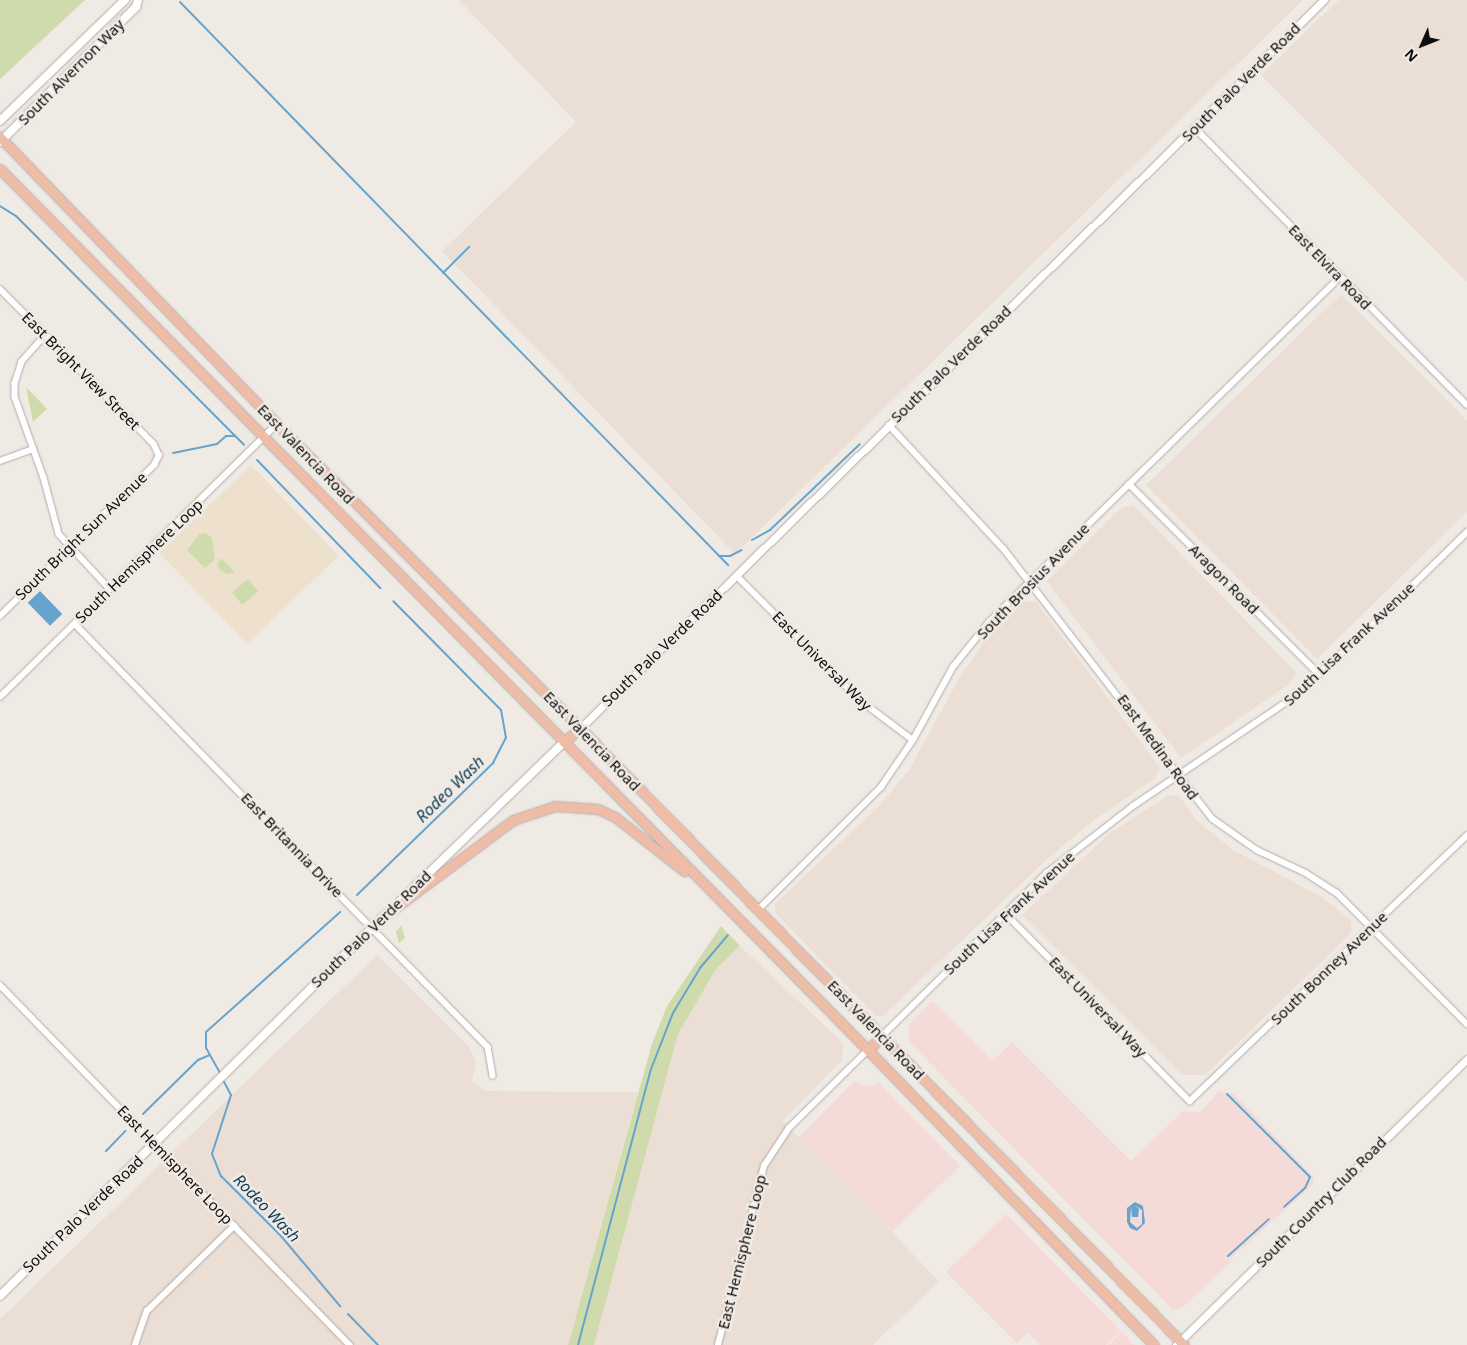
<!DOCTYPE html>
<style>
body{margin:0}
#map{position:relative;width:1467px;height:1345px;overflow:hidden;background:#f0eae5;font-family:"Noto Sans",sans-serif}
div>[style]{position:absolute}
[style*='--x']{left:calc(var(--x)*1px);top:calc(var(--y)*1px);width:calc(var(--w)*1px);rotate:calc(var(--a)*1deg)}
.commercial>*{inset:0;background:#f5dbd8}
.built>*{inset:0;background:#ebded4}
.education>*{inset:0;background:#ede0cc;transform-origin:0 0}
.green>*{inset:0;background:#cfdbad;transform-origin:0 0}
.water>*{inset:0;background:#66a4cd;transform-origin:0 0}
.stream>*{height:2px;margin:-1px;padding:0 1px;transform-origin:1px;border-radius:1px;background:#66a4cd}
.roads{filter:drop-shadow(0 0 1px #b2aca8) drop-shadow(0 0 1px #b2aca8)}
.minor>*{height:5.5px;margin:-2.75px;padding:0 2.75px;transform-origin:2.75px;border-radius:2.75px;background:#fff}
.tertiary>*{height:7px;margin:-3.5px;padding:0 3.5px;transform-origin:3.5px;border-radius:3.5px;background:#fff}
.secondary>*{height:8px;margin:-4px;padding:0 4px;transform-origin:4px;border-radius:4px;background:#fff}
.primary>*{height:9px;margin:-4.5px;padding:0 4.5px;transform-origin:4.5px;border-radius:4.5px;background:#efbda7}
span{translate:-50% -50%;white-space:nowrap;text-align:center;line-height:1.15;-webkit-text-stroke:5px #f0eae5;paint-order:stroke}
.street-label{font-size:15px;color:#0f0d0c}
.water-label{font-size:16px;color:#0b3e5b;font-style:italic}
.north{position:absolute;left:1397px;top:20px;width:50px;height:50px;-webkit-text-stroke:4px #f0eae5;paint-order:stroke;rotate:226deg;font-size:14px;font-weight:700;line-height:20px;text-align:center;color:#0f0d0c}
.north::after{content:'';display:block;margin:auto;width:18px;height:22px;background:#0f0d0c;clip-path:polygon(50% 0,100% 100%,50% 72%,0 100%)}
</style>
<div id="map">
<div class="commercial">
<i style="clip-path:polygon(932px 1001px,993px 1061px,1012px 1042px,1131px 1161px,1183px 1111px,1200px 1112px,1219px 1091px,1234px 1094px,1313px 1176px,1314px 1184px,1229px 1260px,1231px 1262px,1181px 1309px,1172px 1309px,909px 1042px,909px 1024px)"></i>
<i style="clip-path:polygon(854px 1081px,868px 1087px,878px 1082px,960px 1166px,892px 1232px,799px 1137px)"></i>
<i style="clip-path:polygon(1006px 1214px,1121px 1331px,1106px 1345px,1040px 1345px,1027px 1333px,1017px 1343px,946px 1272px)"></i>
<i style="clip-path:polygon(1122px 1332px,1134px 1345px,1108px 1345px)"></i>
</div>
<div class="built">
<i style="clip-path:polygon(459px 0,1303px 0,735px 554px,442px 251px,576px 122px)"></i>
<i style="clip-path:polygon(1339px 0,1467px 0,1467px 282px,1261px 75px)"></i>
<i style="clip-path:polygon(1341px 294px,1467px 421px,1467px 512px,1317px 659px,1146px 485px)"></i>
<i style="clip-path:polygon(1133px 505px,1297px 673px,1288px 685px,1181px 758px,1047px 581px,1121px 508px)"></i>
<i style="clip-path:polygon(1024px 601px,1036px 602px,1160px 768px,1155px 778px,1093px 821px,1048px 858px,883px 1016px,876px 1016px,775px 913px,775px 904px,879px 806px,909px 770px,961px 675px,985px 641px)"></i>
<i style="clip-path:polygon(1169px 795px,1179px 796px,1198px 822px,1233px 850px,1320px 896px,1351px 920px,1351px 933px,1205px 1075px,1182px 1075px,1022px 915px,1110px 833px)"></i>
<i style="clip-path:polygon(740px 946px,843px 1043px,842px 1060px,783px 1121px,939px 1281px,873px 1345px,594px 1345px,678px 1034px,716px 969px)"></i>
<i style="clip-path:polygon(377px 955px,469px 1047px,476px 1062px,472px 1081px,486px 1091px,638px 1092px,568px 1345px,0 1345px,0 1319px)"></i>
</div>
<div class="education">
<i style="left:251px;top:465px;width:126px;height:127px;rotate:46deg"></i>
</div>
<div class="green">
<i style="clip-path:polygon(0 0,85px 0,0 79px)"></i>
<i style="clip-path:polygon(26px 387px,47px 409px,33px 422px)"></i>
<i style="clip-path:polygon(205px 533px,212px 538px,215px 559px,205px 568px,187px 550px,199px 534px)"></i>
<i style="clip-path:polygon(221px 558px,235px 572px,228px 574px,221px 571px,217px 565px)"></i>
<i style="left:248px;top:579px;width:16px;height:21px;rotate:50deg"></i>
<i style="clip-path:polygon(401px 925px,405px 938px,399px 943px,396px 932px)"></i>
<i style="clip-path:polygon(721px 926px,740px 946px,716px 969px,678px 1034px,594px 1345px,568px 1345px,652px 1044px,667px 1006px)"></i>
</div>
<div class="water">
<i style="left:40px;top:591px;width:32px;height:17px;rotate:46deg"></i>
<i style="clip-path:polygon(evenodd,1135px 1202px,1143px 1206px,1145px 1223px,1137px 1231px,1130px 1228px,1127px 1222px,1127px 1208px,1135px 1202px,1134px 1205px,1142px 1210px,1142px 1224px,1137px 1228px,1130px 1222px,1131px 1207px,1132px 1217px,1138px 1217px,1139px 1209px,1134px 1205px)"></i>
</div>
<div class="stream">
<i style="--x:180;--y:2;--w:786;--a:45.77"></i>
<i style="--x:0;--y:206;--w:19;--a:32"></i>
<i style="--x:16;--y:216;--w:323;--a:45.1"></i>
<i style="--x:443;--y:273;--w:37;--a:-45"></i>
<i style="--x:173;--y:453;--w:45;--a:-11.6"></i>
<i style="--x:217;--y:444;--w:12;--a:-42"></i>
<i style="--x:226;--y:436;--w:8;--a:0"></i>
<i style="--x:257;--y:460;--w:178;--a:46.1"></i>
<i style="--x:752;--y:540;--w:21;--a:-29"></i>
<i style="--x:770;--y:530;--w:124;--a:-43.7"></i>
<i style="--x:719;--y:556;--w:11;--a:0"></i>
<i style="--x:730;--y:556;--w:13;--a:-27"></i>
<i style="--x:357;--y:895;--w:190;--a:-44.1"></i>
<i style="--x:493;--y:763;--w:28;--a:-63"></i>
<i style="--x:506;--y:738;--w:28;--a:-100"></i>
<i style="--x:501;--y:710;--w:153;--a:-134.7"></i>
<i style="--x:220;--y:1073;--w:29;--a:-119"></i>
<i style="--x:206;--y:1048;--w:16;--a:-90"></i>
<i style="--x:206;--y:1032;--w:180;--a:-41.8"></i>
<i style="--x:223;--y:1080;--w:17;--a:62"></i>
<i style="--x:231;--y:1095;--w:62;--a:107.9"></i>
<i style="--x:212;--y:1154;--w:24;--a:68"></i>
<i style="--x:221;--y:1176;--w:85;--a:45"></i>
<i style="--x:281;--y:1236;--w:92;--a:49.9"></i>
<i style="--x:1227;--y:1094;--w:117;--a:45"></i>
<i style="--x:1310;--y:1177;--w:12;--a:114"></i>
<i style="--x:1305;--y:1188;--w:28;--a:138"></i>
<i style="--x:143;--y:1114;--w:77;--a:-44.5"></i>
<i style="--x:198;--y:1060;--w:13;--a:-23"></i>
<i style="--x:106;--y:1151;--w:28;--a:-46"></i>
<i style="--x:1228;--y:1256;--w:55;--a:-42.1"></i>
<i style="--x:348;--y:1314;--w:43;--a:45.9"></i>
<i style="--x:578;--y:1345;--w:285;--a:-75.2"></i>
<i style="--x:651;--y:1069;--w:60;--a:-68.6"></i>
<i style="--x:673;--y:1013;--w:52;--a:-59"></i>
<i style="--x:700;--y:968;--w:43;--a:-49.7"></i>
</div>
<div class="roads">
<div class="minor">
<i style="--x:1195;--y:128;--w:388;--a:45.5"></i>
<i style="--x:0;--y:289;--w:218;--a:45.2"></i>
<i style="--x:154;--y:444;--w:12;--a:66"></i>
<i style="--x:46;--y:335;--w:36;--a:132"></i>
<i style="--x:22;--y:362;--w:22;--a:108"></i>
<i style="--x:15;--y:383;--w:14;--a:90"></i>
<i style="--x:15;--y:397;--w:86;--a:70.3"></i>
<i style="--x:44;--y:478;--w:58;--a:75"></i>
<i style="--x:59;--y:534;--w:75;--a:47.2"></i>
<i style="--x:889;--y:425;--w:169;--a:47.2"></i>
<i style="--x:1004;--y:549;--w:341;--a:52.3"></i>
<i style="--x:1213;--y:819;--w:54;--a:35.2"></i>
<i style="--x:1257;--y:850;--w:54;--a:25.1"></i>
<i style="--x:1306;--y:873;--w:37;--a:33"></i>
<i style="--x:1337;--y:893;--w:185;--a:45.2"></i>
<i style="--x:0;--y:461;--w:35;--a:-20"></i>
<i style="--x:1129;--y:484;--w:269;--a:45"></i>
<i style="--x:737;--y:576;--w:175;--a:45.2"></i>
<i style="--x:860;--y:700;--w:66;--a:37"></i>
<i style="--x:0;--y:616;--w:216;--a:-44.4"></i>
<i style="--x:154;--y:465;--w:11;--a:-63"></i>
<i style="--x:75;--y:624;--w:591;--a:45.69"></i>
<i style="--x:488;--y:1047;--w:29;--a:80"></i>
<i style="--x:0;--y:697;--w:389;--a:-44.6"></i>
<i style="--x:758;--y:910;--w:174;--a:-45"></i>
<i style="--x:881;--y:787;--w:57;--a:-55.8"></i>
<i style="--x:913;--y:740;--w:83;--a:-61.3"></i>
<i style="--x:953;--y:667;--w:58;--a:-51.3"></i>
<i style="--x:989;--y:622;--w:492;--a:-44.5"></i>
<i style="--x:1005;--y:913;--w:264;--a:45.5"></i>
<i style="--x:1190;--y:1101;--w:384;--a:-43.8"></i>
<i style="--x:0;--y:985;--w:502;--a:45.81"></i>
<i style="--x:882;--y:1036;--w:232;--a:-44.7"></i>
<i style="--x:1047;--y:873;--w:109;--a:-37.9"></i>
<i style="--x:1133;--y:806;--w:187;--a:-34.1"></i>
<i style="--x:1288;--y:701;--w:101;--a:-41.8"></i>
<i style="--x:1363;--y:634;--w:146;--a:-44.4"></i>
<i style="--x:135;--y:1345;--w:36;--a:-71"></i>
<i style="--x:147;--y:1311;--w:122;--a:-44.3"></i>
<i style="--x:718;--y:1345;--w:185;--a:-75.6"></i>
<i style="--x:764;--y:1166;--w:45;--a:-56.7"></i>
<i style="--x:789;--y:1128;--w:111;--a:-44.6"></i>
</div>
<div class="tertiary">
<i style="--x:580;--y:728;--w:1041;--a:-44.38"></i>
<i style="--x:1176;--y:1345;--w:408;--a:-44.5"></i>
</div>
<div class="secondary">
<i style="--x:0;--y:121;--w:174;--a:-44.1"></i>
<i style="--x:0;--y:142;--w:192;--a:-44.8"></i>
<i style="--x:136;--y:7;--w:7;--a:-74"></i>
<i style="--x:400;--y:901;--w:228;--a:-44.1"></i>
<i style="--x:0;--y:1296;--w:543;--a:-44.7"></i>
</div>
<div class="primary">
<i style="--x:0;--y:137;--w:399;--a:46"></i>
<i style="--x:277;--y:424;--w:429;--a:45.1"></i>
<i style="--x:580;--y:728;--w:863;--a:45.61"></i>
<i style="--x:0;--y:169;--w:1237;--a:45.43"></i>
<i style="--x:868;--y:1050;--w:411;--a:45.9"></i>
<i style="--x:564;--y:742;--w:21;--a:-41"></i>
<i style="--x:383;--y:917;--w:162;--a:-36.7"></i>
<i style="--x:513;--y:820;--w:44;--a:-18.4"></i>
<i style="--x:555;--y:806;--w:43;--a:4"></i>
<i style="--x:598;--y:809;--w:19;--a:25"></i>
<i style="--x:615;--y:817;--w:88;--a:38"></i>
<i style="--x:868;--y:1050;--w:20;--a:-45"></i>
</div>
</div>
<div class="street-label">
<span style="left:71px;top:72px;rotate:-45deg">South Alvernon Way</span>
<span style="left:1241px;top:82px;rotate:-45deg">South Palo Verde Road</span>
<span style="left:1330px;top:267px;rotate:46deg">East Elvira Road</span>
<span style="left:951px;top:364px;rotate:-44deg">South Palo Verde Road</span>
<span style="left:81px;top:371px;rotate:45deg">East Bright View Street</span>
<span style="left:306px;top:454px;rotate:46deg">East Valencia Road</span>
<span style="left:81px;top:536px;rotate:-44deg">South Bright Sun Avenue</span>
<span style="left:139px;top:561px;rotate:-44deg">South Hemisphere Loop</span>
<span style="left:1224px;top:579px;rotate:45deg">Aragon Road</span>
<span style="left:1033px;top:581px;rotate:-46deg">South Brosius Avenue</span>
<span style="left:1349px;top:644px;rotate:-43deg">South Lisa Frank Avenue</span>
<span style="left:662px;top:648px;rotate:-44deg">South Palo Verde Road</span>
<span style="left:822px;top:661px;rotate:45deg">East Universal Way</span>
<span style="left:592px;top:741px;rotate:46deg">East Valencia Road</span>
<span style="left:1158px;top:747px;rotate:54deg">East Medina Road</span>
<span style="left:292px;top:845px;rotate:46deg">East Britannia Drive</span>
<span style="left:1009px;top:913px;rotate:-43deg">South Lisa Frank Avenue</span>
<span style="left:371px;top:929px;rotate:-44deg">South Palo Verde Road</span>
<span style="left:1329px;top:968px;rotate:-44deg">South Bonney Avenue</span>
<span style="left:1098px;top:1007px;rotate:46deg">East Universal Way</span>
<span style="left:876px;top:1030px;rotate:46deg">East Valencia Road</span>
<span style="left:175px;top:1165px;rotate:46deg">East Hemisphere Loop</span>
<span style="left:1321px;top:1202px;rotate:-45deg">South Country Club Road</span>
<span style="left:83px;top:1214px;rotate:-44deg">South Palo Verde Road</span>
<span style="left:742px;top:1252px;rotate:-76deg">East Hemisphere Loop</span>
</div>
<div class="water-label">
<span style="left:450px;top:789px;rotate:-44deg">Rodeo Wash</span>
<span style="left:267px;top:1208px;rotate:46deg">Rodeo Wash</span>
</div>
<div class="north">N</div>
</div>
